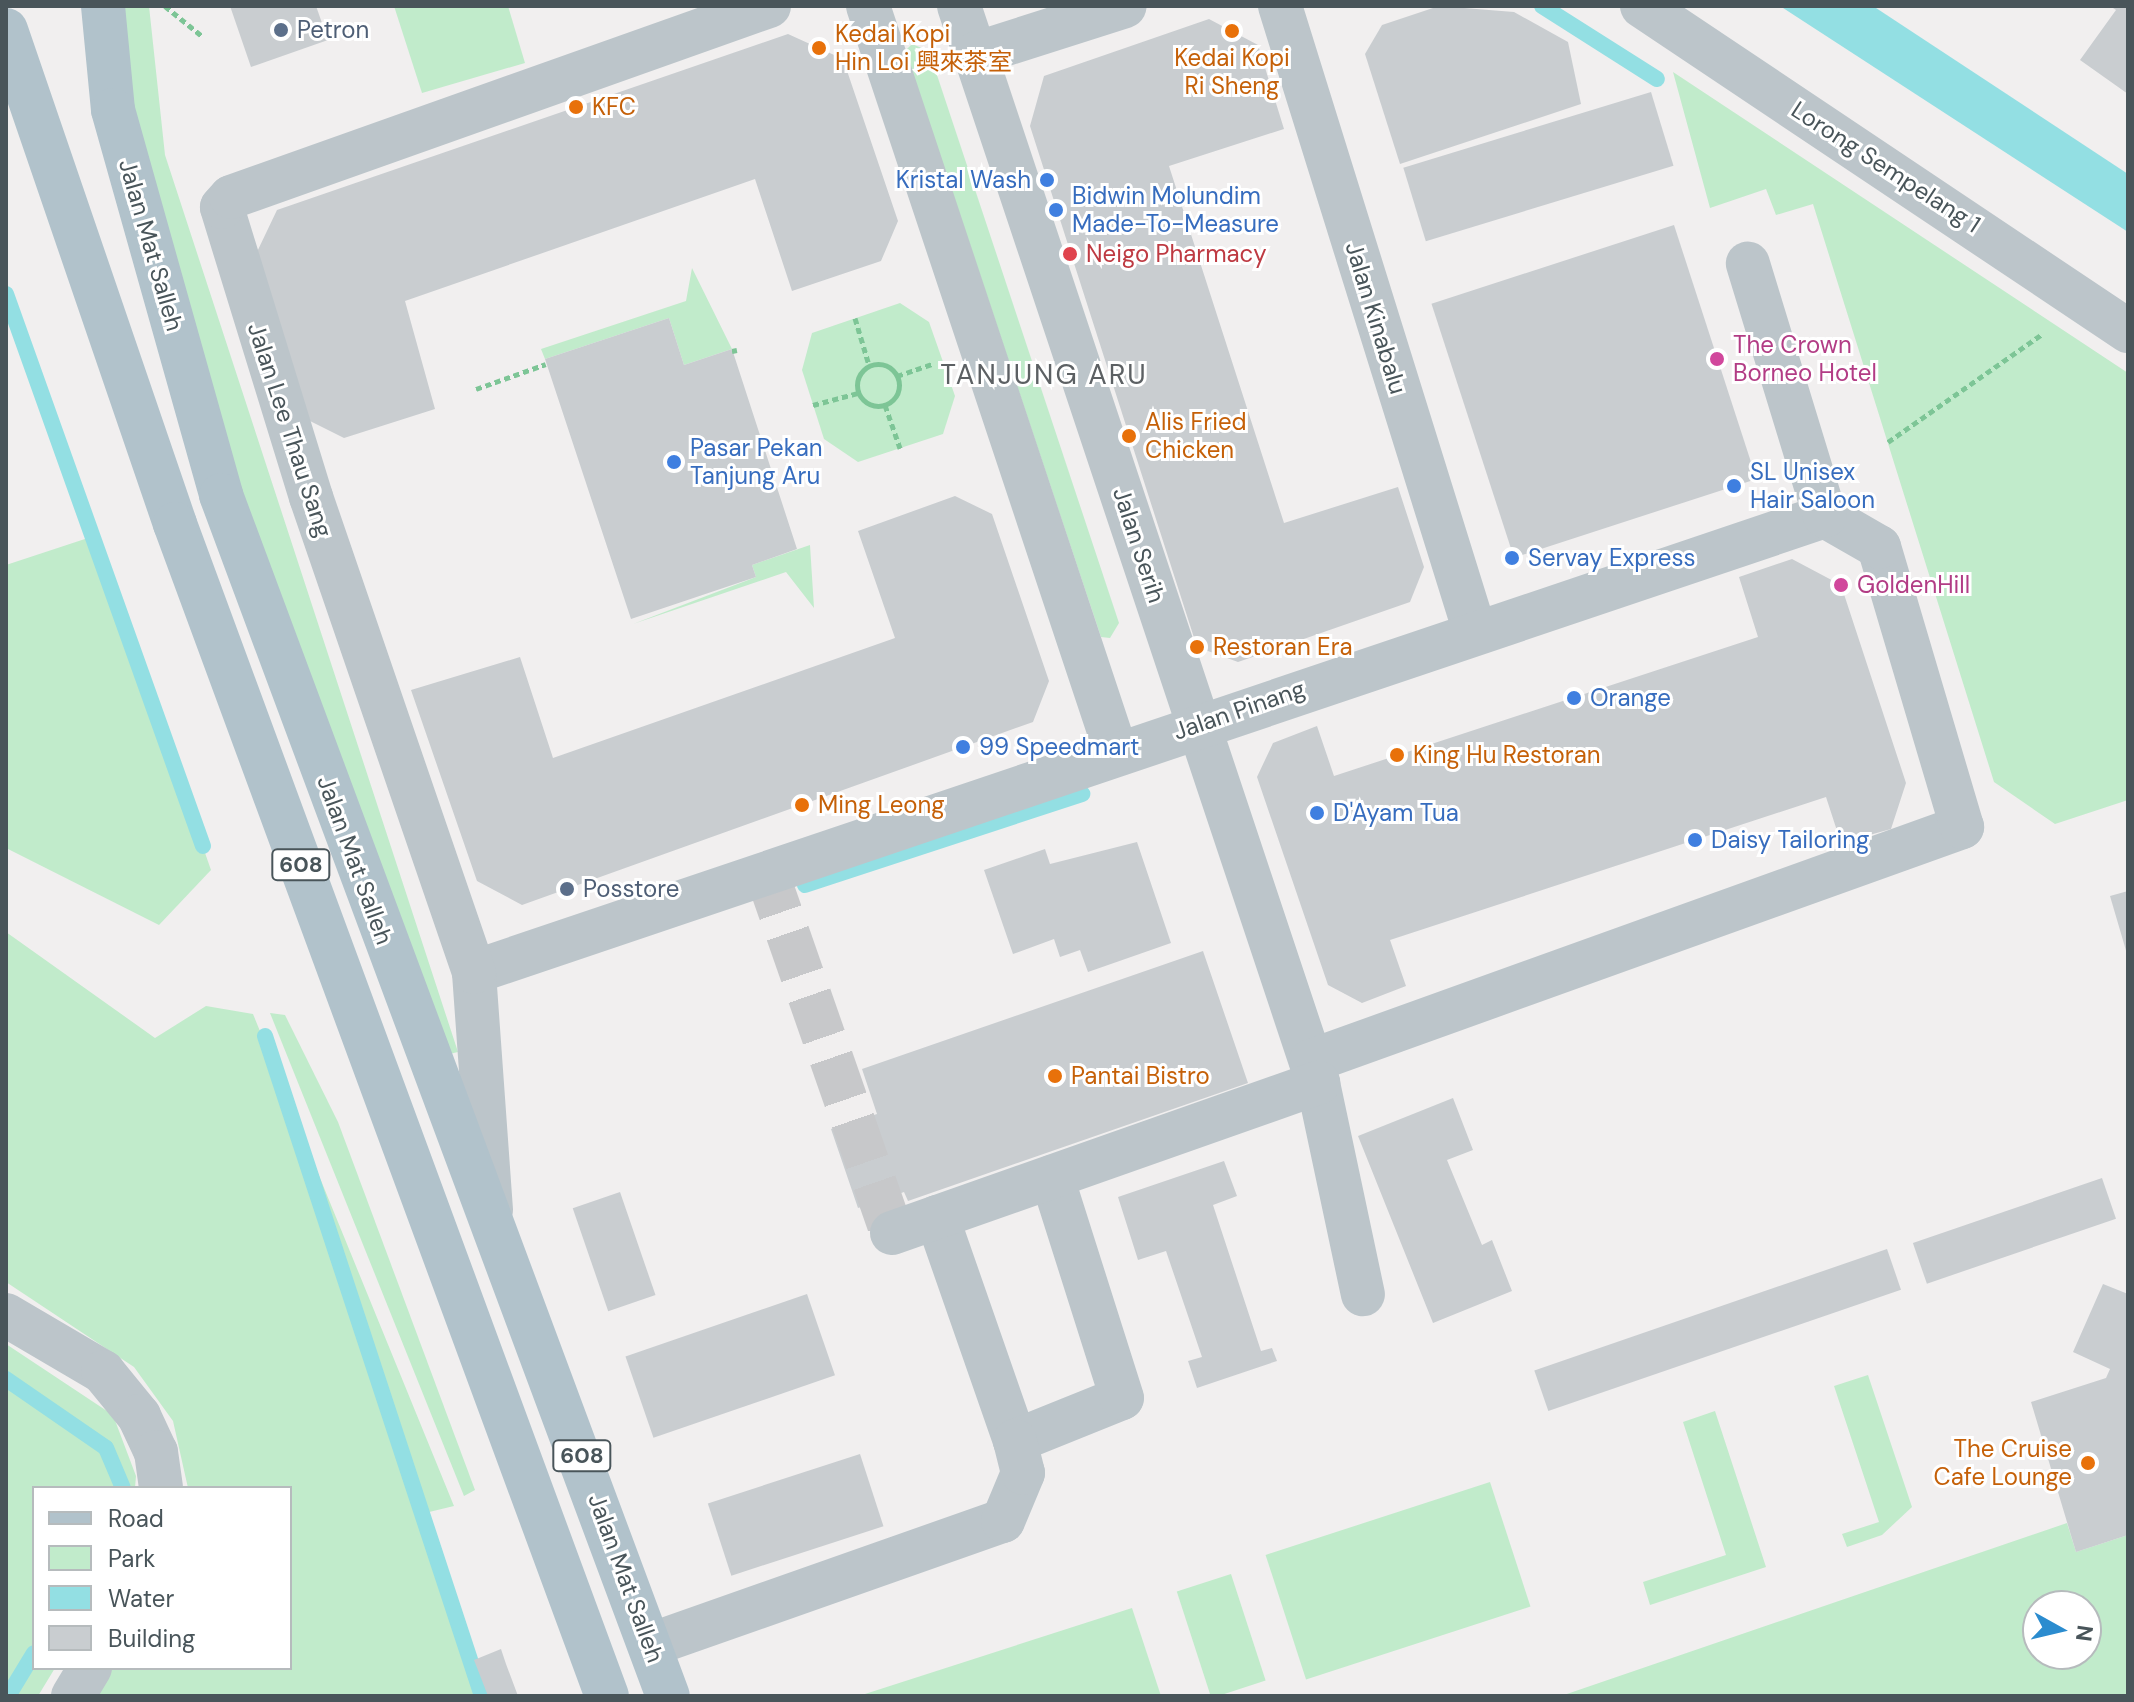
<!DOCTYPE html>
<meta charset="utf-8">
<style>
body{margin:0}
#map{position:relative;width:2134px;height:1702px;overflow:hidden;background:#f1efef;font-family:"DM Sans","Noto Sans SC",sans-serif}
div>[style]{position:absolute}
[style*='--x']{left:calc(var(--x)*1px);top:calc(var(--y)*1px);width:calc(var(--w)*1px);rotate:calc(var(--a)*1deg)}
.green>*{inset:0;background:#c1ebcb;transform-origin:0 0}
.water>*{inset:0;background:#93dfe3}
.stream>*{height:16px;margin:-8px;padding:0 8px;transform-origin:8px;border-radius:8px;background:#93dfe3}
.building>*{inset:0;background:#c9cdd0;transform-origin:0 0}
.minor-tunnel>*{height:44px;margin-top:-22px;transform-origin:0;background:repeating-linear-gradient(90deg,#c7c8ca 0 44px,transparent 0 66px)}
.path>*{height:5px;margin-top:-2.5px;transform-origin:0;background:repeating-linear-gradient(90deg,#7dc596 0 6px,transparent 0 10px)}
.path>.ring{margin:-2.5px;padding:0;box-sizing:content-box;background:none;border:5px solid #7dc596;border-radius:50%}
.minor>*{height:44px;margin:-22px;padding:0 22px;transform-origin:22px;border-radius:22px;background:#bcc5ca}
.major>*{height:44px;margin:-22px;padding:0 22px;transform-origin:22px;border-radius:22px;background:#b1c2cb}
.dots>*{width:22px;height:22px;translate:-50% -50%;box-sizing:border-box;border:4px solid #fff;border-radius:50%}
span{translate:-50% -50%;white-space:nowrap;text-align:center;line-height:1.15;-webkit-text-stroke:6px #fff;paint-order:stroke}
.shield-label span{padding:2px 6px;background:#fff;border:2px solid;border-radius:6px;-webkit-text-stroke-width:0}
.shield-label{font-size:22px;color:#49555a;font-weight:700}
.service-label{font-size:24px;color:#4e5e75}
.left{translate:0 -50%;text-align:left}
.food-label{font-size:24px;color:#c56008}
.right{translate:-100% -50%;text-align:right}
.street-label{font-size:24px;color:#49555a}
.shop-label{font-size:24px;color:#366cbe}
.health-label{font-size:24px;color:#be3a42}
.hotel-label{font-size:24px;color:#b23c85}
.quarter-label{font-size:28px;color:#5c6063;letter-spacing:2px}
.frame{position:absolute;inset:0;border:8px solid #49555a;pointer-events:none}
.legend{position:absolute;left:32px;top:1486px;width:260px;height:184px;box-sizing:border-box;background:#fff;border:2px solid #b6bbbd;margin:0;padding:10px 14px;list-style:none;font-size:24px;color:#49555a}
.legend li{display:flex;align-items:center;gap:16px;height:40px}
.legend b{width:40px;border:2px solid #b6bbbd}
.north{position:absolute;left:2022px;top:1590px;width:80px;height:80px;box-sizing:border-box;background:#fff;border:2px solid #b6bbbd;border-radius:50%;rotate:98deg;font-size:22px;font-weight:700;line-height:32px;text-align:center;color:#49555a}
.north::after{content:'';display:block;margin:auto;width:28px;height:36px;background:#2b8ccf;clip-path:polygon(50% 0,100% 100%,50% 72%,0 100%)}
</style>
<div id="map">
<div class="green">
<i style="clip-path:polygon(123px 6px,149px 6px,165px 155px,458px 1052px,445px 1055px,195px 379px,131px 167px)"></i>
<i style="clip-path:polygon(394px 6px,508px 6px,525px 63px,422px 93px)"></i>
<i style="clip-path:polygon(912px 44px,929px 51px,1119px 623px,1110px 638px,1101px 637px,905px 51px)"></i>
<i style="clip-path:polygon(1673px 72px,2128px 373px,2128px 800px,2055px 824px,1994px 782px,1813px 204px,1776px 215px,1766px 189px,1710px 208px)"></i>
<i style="clip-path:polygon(692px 268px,732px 349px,684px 365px,669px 318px,545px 359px,541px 349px,686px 301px)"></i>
<i style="clip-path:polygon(900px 303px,929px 322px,955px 396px,943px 434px,858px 462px,824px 439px,802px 370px,812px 333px)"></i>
<i style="clip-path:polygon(94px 536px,211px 870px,159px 925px,6px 848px,6px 565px)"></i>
<i style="clip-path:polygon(810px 545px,814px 608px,786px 572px,633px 624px,756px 577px,752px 565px)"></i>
<i style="clip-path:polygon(6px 932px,155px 1038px,206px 1006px,253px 1014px,454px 1506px,425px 1513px,488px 1696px,91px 1696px,108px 1668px,290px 1668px,290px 1488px,188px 1488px,173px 1421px,134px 1367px,6px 1282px)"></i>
<i style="clip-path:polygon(270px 1013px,285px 1015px,338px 1122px,475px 1490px,464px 1496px)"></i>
<i style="clip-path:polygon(6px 1344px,113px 1415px,136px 1476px,135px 1488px,34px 1488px,34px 1668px,55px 1668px,38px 1696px,6px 1696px)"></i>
<i style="clip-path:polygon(1868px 1375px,1912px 1507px,1882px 1535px,1847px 1547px,1842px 1534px,1879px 1522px,1834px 1386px)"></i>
<i style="clip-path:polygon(1715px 1411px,1766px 1567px,1650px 1605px,1643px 1582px,1726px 1555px,1683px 1422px)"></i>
<i style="left:1490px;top:1482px;width:131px;height:236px;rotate:72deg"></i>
<i style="clip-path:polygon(evenodd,2067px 1523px,2076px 1552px,2128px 1535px,2128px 1696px,1561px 1696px,2067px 1523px,2038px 1606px,2086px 1606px,2086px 1654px,2038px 1654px,2038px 1606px)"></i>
<i style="left:1231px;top:1574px;width:112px;height:57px;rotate:72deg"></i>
<i style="clip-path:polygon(1132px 1608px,1161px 1696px,865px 1696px,865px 1694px)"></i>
</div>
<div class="water">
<i style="clip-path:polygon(1780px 6px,1873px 6px,2128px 174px,2128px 232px)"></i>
</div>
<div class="stream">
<i style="--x:1542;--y:6;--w:136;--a:32.4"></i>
<i style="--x:6;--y:294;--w:586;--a:70.36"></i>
<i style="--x:805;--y:885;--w:292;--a:-18.2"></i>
<i style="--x:265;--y:1036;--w:695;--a:71.8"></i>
<i style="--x:6;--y:1379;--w:121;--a:34.6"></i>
<i style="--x:106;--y:1448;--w:43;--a:67"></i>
<i style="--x:8;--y:1696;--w:50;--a:-58.8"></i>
</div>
<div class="building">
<i style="clip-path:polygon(230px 6px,316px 6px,328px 40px,251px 67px)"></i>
<i style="clip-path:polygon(1439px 6px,1514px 12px,1568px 42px,1581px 104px,1400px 164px,1365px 54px,1382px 25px)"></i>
<i style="clip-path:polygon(2110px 6px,2128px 6px,2128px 94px,2080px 60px,2116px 10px)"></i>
<i style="clip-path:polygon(1209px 19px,1258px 45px,1284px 129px,1169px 166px,1284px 523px,1398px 487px,1424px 567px,1410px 602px,1238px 662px,1197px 647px,1030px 126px,1044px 76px)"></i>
<i style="clip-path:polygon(788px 34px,843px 59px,898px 221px,881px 261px,792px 291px,755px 179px,405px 301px,435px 409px,344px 438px,310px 421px,256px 254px,277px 210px)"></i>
<i style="left:1651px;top:92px;width:77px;height:259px;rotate:73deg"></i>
<i style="left:1674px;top:225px;width:267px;height:255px;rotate:72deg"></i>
<i style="clip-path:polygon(669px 318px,684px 365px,732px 349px,797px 549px,752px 565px,756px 577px,631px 619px,545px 359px)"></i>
<i style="clip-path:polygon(955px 496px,992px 514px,1049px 681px,1033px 722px,522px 905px,477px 881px,411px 690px,520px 657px,553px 758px,841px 657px,895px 638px,858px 531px)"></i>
<i style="clip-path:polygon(1792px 559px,1841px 585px,1906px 783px,1891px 829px,1841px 843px,1826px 797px,1390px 940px,1406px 986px,1362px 1003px,1328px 985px,1257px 777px,1273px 743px,1317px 726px,1334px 776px,1758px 637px,1739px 577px)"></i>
<i style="clip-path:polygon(1137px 842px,1171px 943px,1088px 972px,1080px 950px,1060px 957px,1054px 939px,1013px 954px,984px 870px,1045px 849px,1050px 864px)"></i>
<i style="clip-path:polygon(2128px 891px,2128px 954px,2127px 954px,2110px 896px)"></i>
<i style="clip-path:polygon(1203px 951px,1248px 1083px,908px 1201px,904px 1192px,858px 1208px,831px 1129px,877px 1114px,862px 1069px)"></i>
<i style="clip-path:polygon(1453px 1098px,1473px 1150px,1447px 1160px,1482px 1245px,1492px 1240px,1512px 1291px,1433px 1323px,1358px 1136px)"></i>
<i style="clip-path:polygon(1224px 1161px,1237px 1196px,1213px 1205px,1261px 1351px,1272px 1348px,1277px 1361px,1197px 1388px,1188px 1361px,1202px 1357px,1166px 1251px,1138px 1260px,1118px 1197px)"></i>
<i style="left:2102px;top:1178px;width:43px;height:200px;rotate:71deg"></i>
<i style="left:620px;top:1192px;width:109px;height:50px;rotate:71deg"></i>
<i style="left:1887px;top:1249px;width:43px;height:373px;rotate:71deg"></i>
<i style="clip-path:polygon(2103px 1284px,2128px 1294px,2128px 1535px,2076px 1552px,2031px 1402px,2106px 1378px,2110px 1369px,2073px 1352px)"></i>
<i style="left:807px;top:1294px;width:86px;height:192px;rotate:71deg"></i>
<i style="left:860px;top:1454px;width:76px;height:160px;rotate:72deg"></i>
<i style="clip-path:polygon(501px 1649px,506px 1664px,518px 1696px,488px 1696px,474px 1660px)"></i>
</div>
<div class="minor-tunnel">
<i style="--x:766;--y:871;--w:383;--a:70.8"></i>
</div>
<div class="path">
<i style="--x:165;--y:6;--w:48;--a:39"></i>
<i style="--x:855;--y:318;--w:49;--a:73.4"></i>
<i style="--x:732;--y:351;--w:5;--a:-11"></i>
<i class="ring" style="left:857px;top:364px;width:37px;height:37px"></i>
<i style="--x:897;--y:376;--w:39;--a:-19"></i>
<i style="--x:476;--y:389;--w:74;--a:-19.7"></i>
<i style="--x:813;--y:405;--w:47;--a:-14.9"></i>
<i style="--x:885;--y:405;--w:46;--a:70.8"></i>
<i style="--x:1888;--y:442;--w:187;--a:-35"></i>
</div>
<div class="minor">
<i style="--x:868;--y:6;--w:786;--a:71.61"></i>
<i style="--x:959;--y:6;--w:1135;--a:71.57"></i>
<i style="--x:1318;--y:1083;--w:216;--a:78"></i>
<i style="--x:1280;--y:6;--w:653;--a:72.7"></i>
<i style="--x:1642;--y:6;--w:585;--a:33.77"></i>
<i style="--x:975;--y:54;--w:157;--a:-17.7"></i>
<i style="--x:474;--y:972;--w:1426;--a:-18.65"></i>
<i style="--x:1311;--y:1061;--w:692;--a:-19.77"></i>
<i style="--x:1962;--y:827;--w:292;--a:-106.5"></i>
<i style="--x:1879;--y:547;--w:62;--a:-150.1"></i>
<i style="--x:1825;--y:516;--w:264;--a:-107"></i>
<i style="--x:491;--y:1210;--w:239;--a:-94.1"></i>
<i style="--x:474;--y:972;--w:502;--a:-108.94"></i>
<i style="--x:311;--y:497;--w:303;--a:-107.1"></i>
<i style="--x:222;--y:207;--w:13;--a:-48"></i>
<i style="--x:231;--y:197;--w:571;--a:-19.55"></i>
<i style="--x:937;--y:1217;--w:237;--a:70.8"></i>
<i style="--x:1015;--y:1441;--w:115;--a:-21.9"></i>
<i style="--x:1122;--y:1398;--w:232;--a:-107.6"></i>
<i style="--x:892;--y:1233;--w:452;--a:-19.4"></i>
<i style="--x:6;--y:1315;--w:113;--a:30.4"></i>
<i style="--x:103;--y:1372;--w:57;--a:50.7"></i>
<i style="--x:139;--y:1416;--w:40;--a:65"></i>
<i style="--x:156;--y:1452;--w:36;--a:82"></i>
<i style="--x:650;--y:1645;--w:374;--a:-19.4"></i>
<i style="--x:1003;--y:1521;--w:52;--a:-67.4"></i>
<i style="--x:1023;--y:1473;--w:33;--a:-104"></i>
<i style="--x:73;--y:1696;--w:33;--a:-59"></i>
</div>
<div class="major">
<i style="--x:103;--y:6;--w:104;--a:84.5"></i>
<i style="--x:113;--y:110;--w:400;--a:74.3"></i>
<i style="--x:221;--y:495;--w:1281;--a:69.59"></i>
<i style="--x:6;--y:30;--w:522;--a:71.11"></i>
<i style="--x:175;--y:524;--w:1249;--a:69.77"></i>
</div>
<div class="dots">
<i style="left:281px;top:30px;background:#5c6f8a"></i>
<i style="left:1232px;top:31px;background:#e8710a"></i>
<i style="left:819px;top:48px;background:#e8710a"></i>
<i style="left:576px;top:107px;background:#e8710a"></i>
<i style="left:1047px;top:180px;background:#3f7fe0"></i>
<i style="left:1056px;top:210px;background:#3f7fe0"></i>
<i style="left:1070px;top:254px;background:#e0444e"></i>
<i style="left:1717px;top:359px;background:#d1479c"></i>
<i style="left:1129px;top:436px;background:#e8710a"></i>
<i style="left:674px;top:462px;background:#3f7fe0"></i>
<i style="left:1734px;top:486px;background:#3f7fe0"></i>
<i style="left:1512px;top:558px;background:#3f7fe0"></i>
<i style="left:1841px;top:585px;background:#d1479c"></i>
<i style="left:1197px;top:647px;background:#e8710a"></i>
<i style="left:1574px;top:698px;background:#3f7fe0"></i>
<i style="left:963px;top:747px;background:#3f7fe0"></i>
<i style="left:1397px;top:755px;background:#e8710a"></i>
<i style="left:802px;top:805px;background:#e8710a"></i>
<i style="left:1317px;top:813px;background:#3f7fe0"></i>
<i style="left:1695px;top:840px;background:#3f7fe0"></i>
<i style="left:567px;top:889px;background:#5c6f8a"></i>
<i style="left:1055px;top:1076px;background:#e8710a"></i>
<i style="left:2088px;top:1463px;background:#e8710a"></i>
</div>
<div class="shield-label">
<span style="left:301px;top:865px">608</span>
<span style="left:582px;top:1456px">608</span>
</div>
<div class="service-label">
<span class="left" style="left:297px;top:30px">Petron</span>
<span class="left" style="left:583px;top:889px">Posstore</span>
</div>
<div class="food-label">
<span class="left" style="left:835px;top:48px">Kedai Kopi<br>Hin Loi 興來茶室</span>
<span style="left:1232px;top:72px">Kedai Kopi<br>Ri Sheng</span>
<span class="left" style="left:592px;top:107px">KFC</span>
<span class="left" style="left:1145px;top:436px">Alis Fried<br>Chicken</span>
<span class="left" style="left:1213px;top:647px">Restoran Era</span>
<span class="left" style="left:1413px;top:755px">King Hu Restoran</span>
<span class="left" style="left:818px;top:805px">Ming Leong</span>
<span class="left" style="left:1071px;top:1076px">Pantai Bistro</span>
<span class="right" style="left:2072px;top:1463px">The Cruise<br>Cafe Lounge</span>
</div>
<div class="street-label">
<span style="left:1886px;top:167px;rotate:33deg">Lorong Sempelang 1</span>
<span style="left:151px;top:245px;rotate:74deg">Jalan Mat Salleh</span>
<span style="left:1376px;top:318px;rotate:73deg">Jalan Kinabalu</span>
<span style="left:290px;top:430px;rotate:72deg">Jalan Lee Thau Sang</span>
<span style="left:1139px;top:545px;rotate:72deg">Jalan Serih</span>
<span style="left:1239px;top:710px;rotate:-19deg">Jalan Pinang</span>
<span style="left:355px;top:860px;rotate:70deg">Jalan Mat Salleh</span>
<span style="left:626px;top:1578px;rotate:70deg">Jalan Mat Salleh</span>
</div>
<div class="shop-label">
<span class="right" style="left:1031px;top:180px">Kristal Wash</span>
<span class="left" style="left:1072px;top:210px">Bidwin Molundim<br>Made-To-Measure</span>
<span class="left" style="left:690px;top:462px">Pasar Pekan<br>Tanjung Aru</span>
<span class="left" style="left:1750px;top:486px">SL Unisex<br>Hair Saloon</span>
<span class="left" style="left:1528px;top:558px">Servay Express</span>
<span class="left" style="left:1590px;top:698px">Orange</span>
<span class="left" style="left:979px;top:747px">99 Speedmart</span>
<span class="left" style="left:1333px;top:813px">D'Ayam Tua</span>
<span class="left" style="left:1711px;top:840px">Daisy Tailoring</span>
</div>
<div class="health-label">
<span class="left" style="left:1086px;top:254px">Neigo Pharmacy</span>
</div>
<div class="hotel-label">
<span class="left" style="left:1733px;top:359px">The Crown<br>Borneo Hotel</span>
<span class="left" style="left:1857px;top:585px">GoldenHill</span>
</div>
<div class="quarter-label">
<span style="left:1044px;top:375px">TANJUNG ARU</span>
</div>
<div class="frame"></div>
<ul class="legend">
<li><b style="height:10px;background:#b1c2cb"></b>Road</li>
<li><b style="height:22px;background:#c1ebcb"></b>Park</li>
<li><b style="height:22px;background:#93dfe3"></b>Water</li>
<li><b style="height:22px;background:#c9cdd0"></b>Building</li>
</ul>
<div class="north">N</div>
</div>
